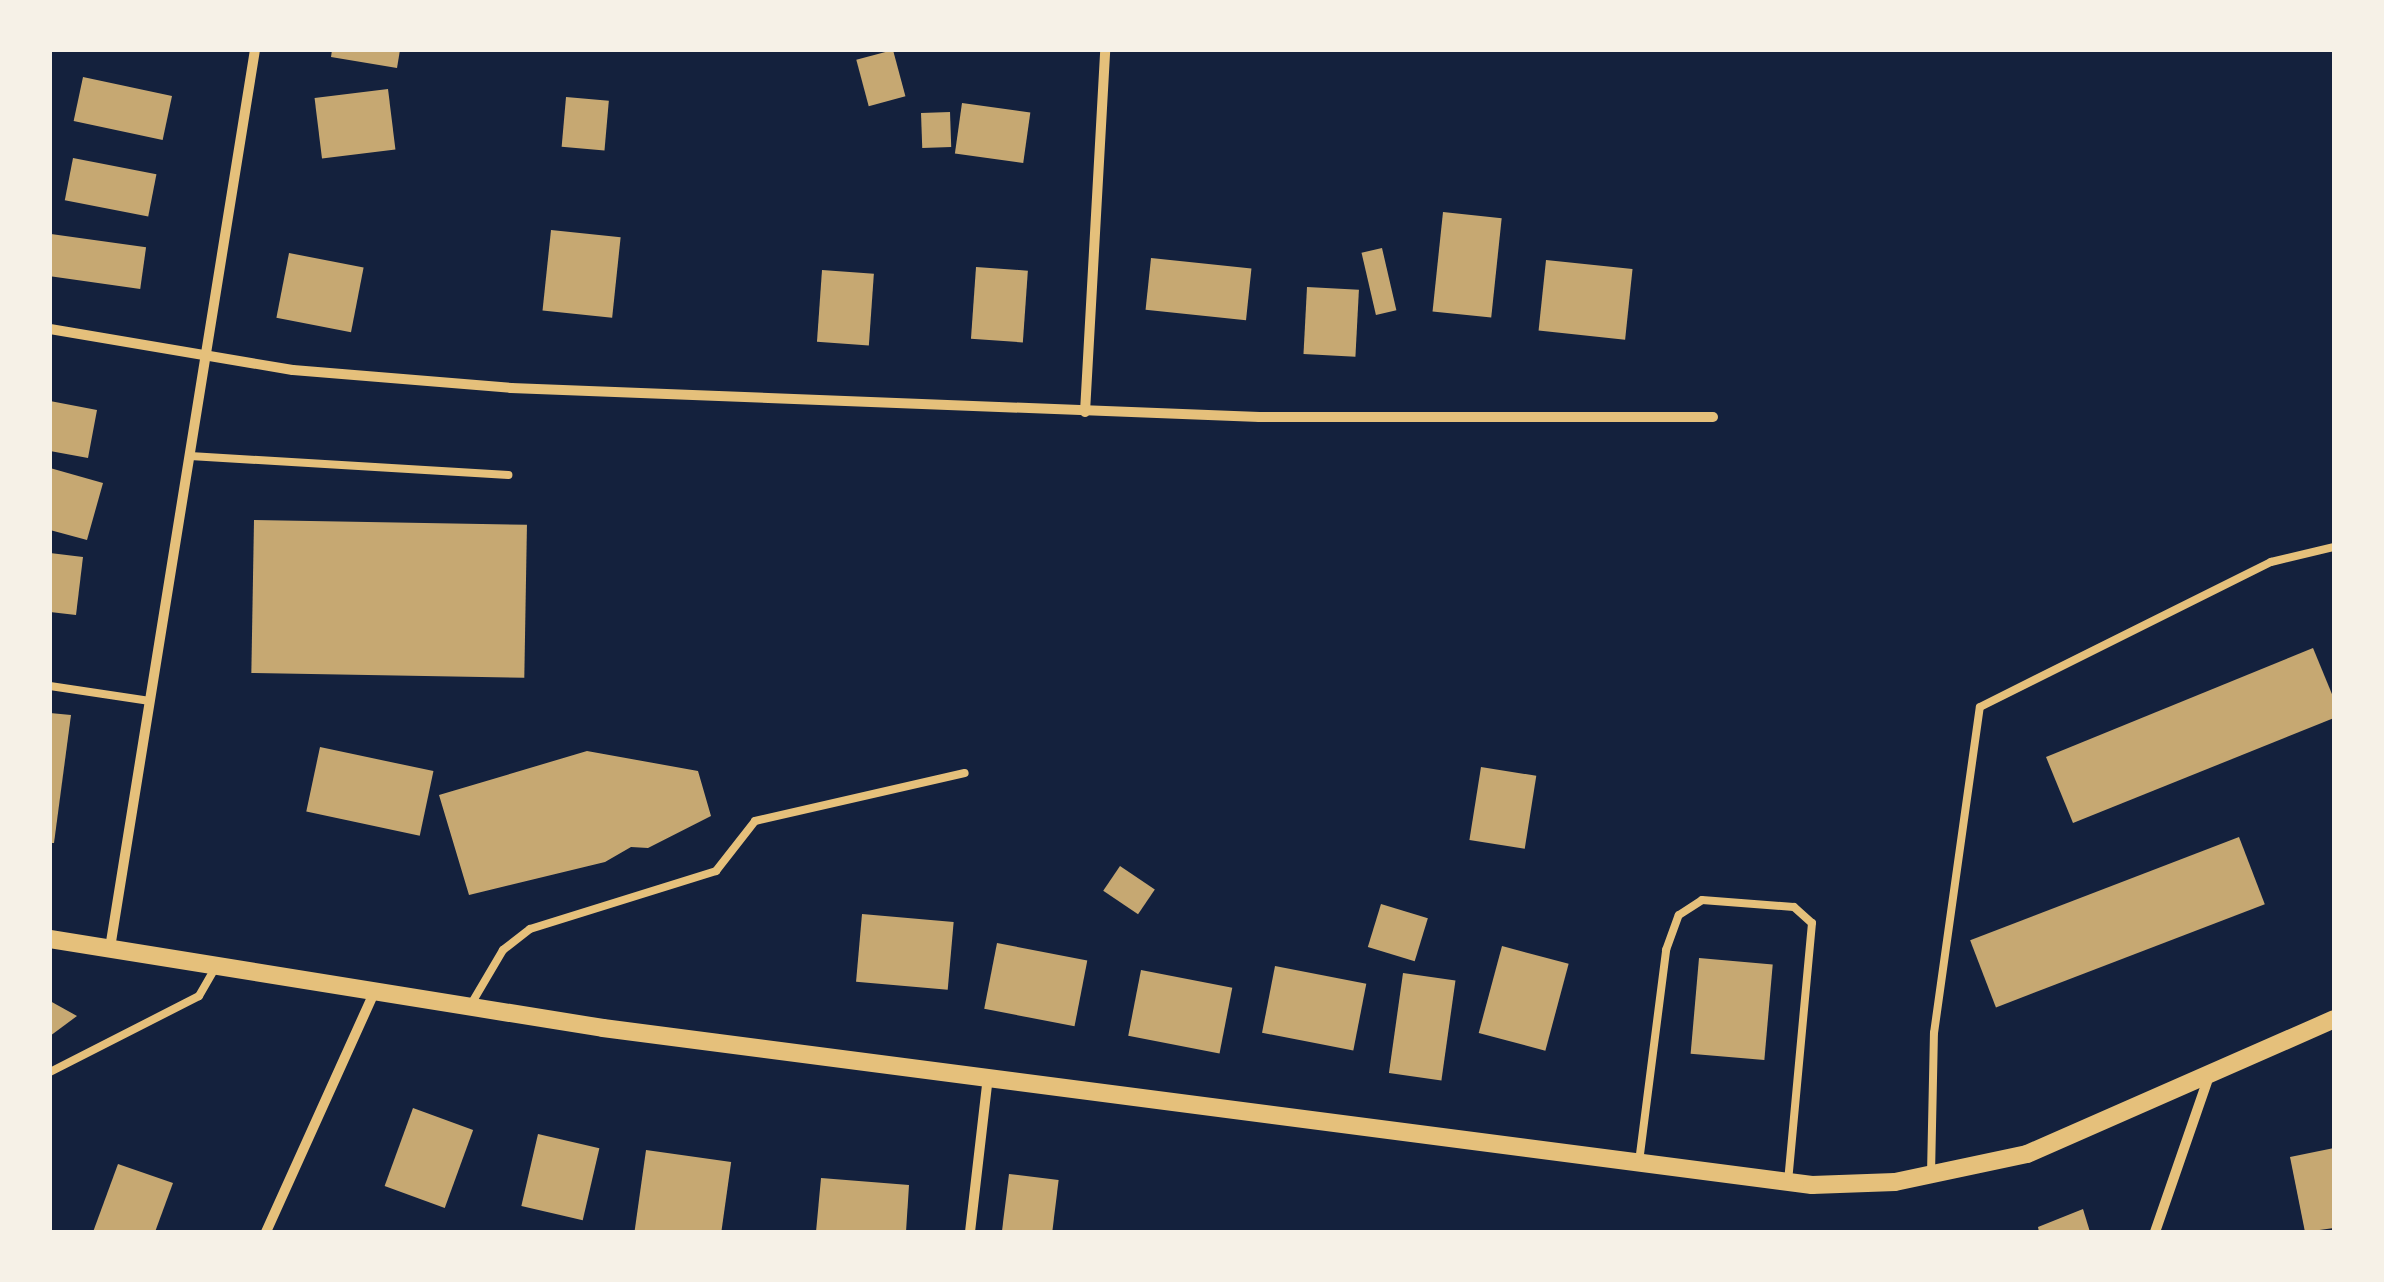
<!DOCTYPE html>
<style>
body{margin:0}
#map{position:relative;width:2384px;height:1282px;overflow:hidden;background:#14213d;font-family:"Noto Sans",sans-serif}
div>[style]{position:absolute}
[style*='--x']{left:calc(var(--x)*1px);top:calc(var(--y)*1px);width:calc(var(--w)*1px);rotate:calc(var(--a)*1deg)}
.building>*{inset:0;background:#c6a872;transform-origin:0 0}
.service>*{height:8px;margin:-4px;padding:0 4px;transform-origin:4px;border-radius:4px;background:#e5c07b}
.minor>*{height:10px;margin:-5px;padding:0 5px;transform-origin:5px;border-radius:5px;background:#e5c07b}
.tertiary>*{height:18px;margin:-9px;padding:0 9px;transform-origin:9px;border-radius:9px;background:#e5c07b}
span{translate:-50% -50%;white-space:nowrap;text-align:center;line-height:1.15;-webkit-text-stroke:10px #f6f1e7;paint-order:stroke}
.frame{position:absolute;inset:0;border:52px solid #f6f1e7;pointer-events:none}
</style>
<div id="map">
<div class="building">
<i style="clip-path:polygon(332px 50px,400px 50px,397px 68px,331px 57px)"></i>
<i style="left:893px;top:50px;width:48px;height:38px;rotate:75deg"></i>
<i style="left:83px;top:77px;width:91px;height:45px;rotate:12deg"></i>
<i style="left:388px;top:89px;width:61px;height:74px;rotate:83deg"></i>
<i style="left:566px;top:97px;width:43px;height:50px;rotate:5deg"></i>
<i style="left:962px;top:103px;width:69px;height:51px;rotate:8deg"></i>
<i style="left:950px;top:112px;width:35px;height:29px;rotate:88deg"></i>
<i style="left:73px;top:158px;width:85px;height:43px;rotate:11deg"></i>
<i style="left:1443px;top:212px;width:59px;height:100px;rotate:6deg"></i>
<i style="left:551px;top:230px;width:70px;height:81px;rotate:6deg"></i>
<i style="left:51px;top:234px;width:96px;height:42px;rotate:8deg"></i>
<i style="left:1382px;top:248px;width:64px;height:21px;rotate:77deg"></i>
<i style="left:289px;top:253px;width:76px;height:66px;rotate:11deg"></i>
<i style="left:1151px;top:258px;width:101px;height:52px;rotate:6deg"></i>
<i style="left:1546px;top:260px;width:87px;height:71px;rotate:6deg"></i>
<i style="left:976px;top:267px;width:52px;height:72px;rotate:4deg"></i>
<i style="left:822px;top:270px;width:52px;height:72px;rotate:4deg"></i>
<i style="left:1307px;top:287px;width:52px;height:67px;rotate:3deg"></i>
<i style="clip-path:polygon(50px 401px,97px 410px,88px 458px,50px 451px)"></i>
<i style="clip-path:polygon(50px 468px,103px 483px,87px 540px,50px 530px)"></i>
<i style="left:254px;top:520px;width:273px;height:153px;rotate:1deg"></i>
<i style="clip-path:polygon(50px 553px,83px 557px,76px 615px,50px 612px)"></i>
<i style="clip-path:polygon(2313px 648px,2334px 699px,2334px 718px,2073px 823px,2046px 757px)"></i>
<i style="clip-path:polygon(50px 713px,71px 715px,54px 843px,50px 843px)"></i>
<i style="left:320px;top:747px;width:116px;height:66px;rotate:12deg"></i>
<i style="clip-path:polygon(587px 751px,698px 771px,711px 816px,648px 848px,631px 847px,605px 862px,469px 895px,439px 795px)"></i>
<i style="left:1481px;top:767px;width:56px;height:74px;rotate:9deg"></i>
<i style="left:2239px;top:837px;width:72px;height:288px;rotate:69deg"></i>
<i style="left:1120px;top:866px;width:42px;height:30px;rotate:34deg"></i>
<i style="left:1381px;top:904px;width:49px;height:45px;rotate:17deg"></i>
<i style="left:862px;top:914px;width:92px;height:68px;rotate:5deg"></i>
<i style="left:997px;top:943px;width:92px;height:67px;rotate:11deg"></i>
<i style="left:1502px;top:946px;width:69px;height:90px;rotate:15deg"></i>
<i style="left:1699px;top:958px;width:74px;height:96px;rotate:5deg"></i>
<i style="left:1275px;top:966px;width:93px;height:68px;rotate:11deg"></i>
<i style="left:1141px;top:970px;width:93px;height:67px;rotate:11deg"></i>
<i style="left:1403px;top:973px;width:53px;height:101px;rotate:8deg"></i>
<i style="clip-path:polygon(50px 1001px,77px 1016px,50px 1036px)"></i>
<i style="left:413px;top:1108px;width:64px;height:83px;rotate:20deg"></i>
<i style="left:538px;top:1134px;width:63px;height:74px;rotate:13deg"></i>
<i style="clip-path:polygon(2334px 1148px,2334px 1228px,2305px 1232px,2290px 1157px)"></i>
<i style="left:646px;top:1150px;width:86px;height:81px;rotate:8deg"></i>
<i style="clip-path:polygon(118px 1164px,173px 1183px,155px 1232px,93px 1232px)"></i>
<i style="left:1009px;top:1174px;width:50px;height:58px;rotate:7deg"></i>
<i style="clip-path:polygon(821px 1178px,909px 1185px,906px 1232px,816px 1232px)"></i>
<i style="clip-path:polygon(2083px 1209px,2090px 1232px,2039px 1232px,2038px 1227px)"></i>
</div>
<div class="service">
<i style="--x:190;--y:456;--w:319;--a:3.4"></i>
<i style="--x:50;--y:686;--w:101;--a:8.5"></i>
<i style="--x:470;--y:1006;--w:65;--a:-59.5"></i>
<i style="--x:503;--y:950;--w:34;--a:-38"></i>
<i style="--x:530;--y:929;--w:195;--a:-17.3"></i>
<i style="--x:716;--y:871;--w:63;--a:-52"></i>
<i style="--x:755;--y:821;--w:215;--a:-12.9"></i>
<i style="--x:50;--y:1072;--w:167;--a:-27"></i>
<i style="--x:199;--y:996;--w:34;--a:-60"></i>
<i style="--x:1639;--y:1162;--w:214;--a:-82.7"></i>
<i style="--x:1666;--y:950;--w:37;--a:-70"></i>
<i style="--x:1679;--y:915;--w:27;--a:-33"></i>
<i style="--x:1702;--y:900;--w:92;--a:4.4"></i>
<i style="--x:1794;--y:907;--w:24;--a:42"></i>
<i style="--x:1812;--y:923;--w:259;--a:95.3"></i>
<i style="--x:1931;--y:1174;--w:141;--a:-88.8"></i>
<i style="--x:1934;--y:1033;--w:329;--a:-82"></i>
<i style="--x:1980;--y:707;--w:325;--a:-26.5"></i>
<i style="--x:2271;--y:562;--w:65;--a:-13.4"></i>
</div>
<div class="minor">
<i style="--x:50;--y:329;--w:246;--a:9.6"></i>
<i style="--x:293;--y:370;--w:219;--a:4.7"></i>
<i style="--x:511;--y:388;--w:749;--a:2.22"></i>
<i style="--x:1259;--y:417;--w:454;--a:0"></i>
<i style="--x:1085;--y:412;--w:363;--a:-86.8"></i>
<i style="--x:110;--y:948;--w:910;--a:-80.83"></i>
<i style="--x:266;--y:1232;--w:265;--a:-65.7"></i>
<i style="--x:970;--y:1232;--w:156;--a:-83.4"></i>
<i style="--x:2155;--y:1232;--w:165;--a:-70.9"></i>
</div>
<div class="tertiary">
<i style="--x:50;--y:939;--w:560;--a:9.14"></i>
<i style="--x:603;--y:1028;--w:1219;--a:7.4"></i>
<i style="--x:1812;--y:1185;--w:83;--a:-2.1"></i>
<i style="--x:1895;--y:1182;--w:135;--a:-12"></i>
<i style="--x:2027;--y:1154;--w:335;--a:-23.7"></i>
</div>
<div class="frame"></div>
</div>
